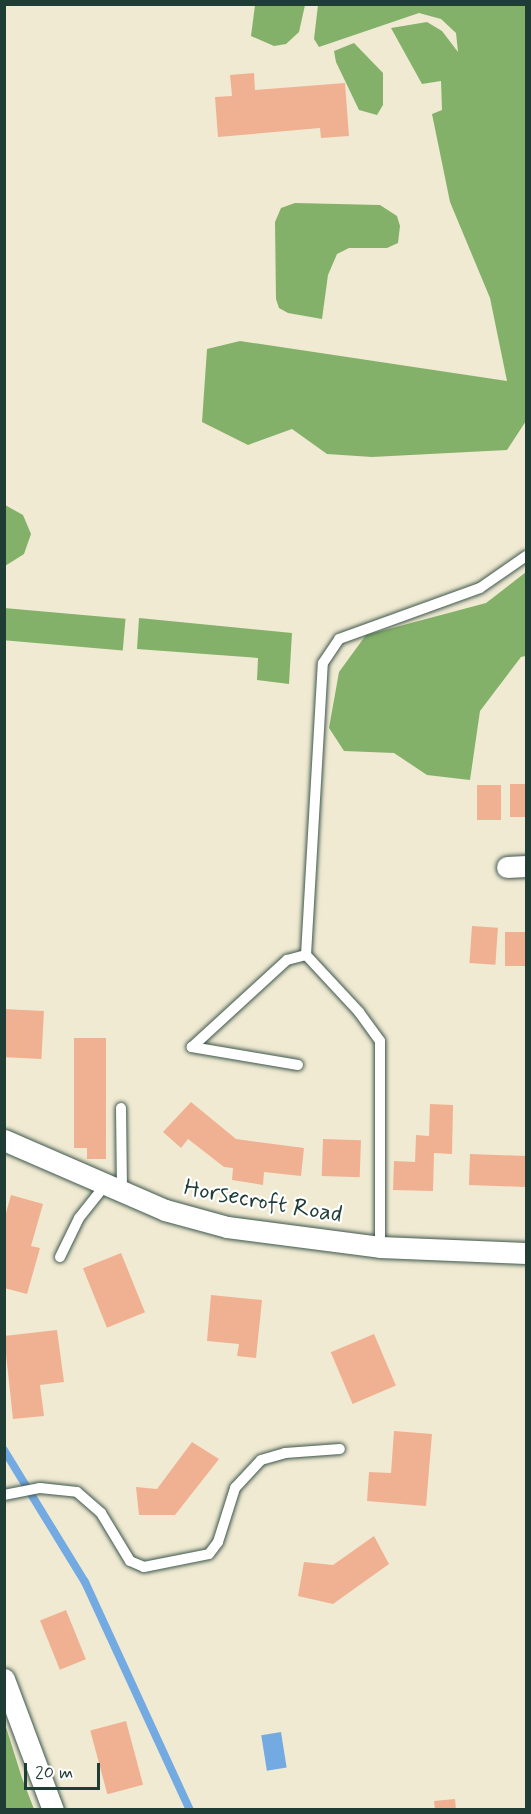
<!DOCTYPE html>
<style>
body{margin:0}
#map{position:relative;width:531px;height:1814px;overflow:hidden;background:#f0ead2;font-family:Mynerve,sans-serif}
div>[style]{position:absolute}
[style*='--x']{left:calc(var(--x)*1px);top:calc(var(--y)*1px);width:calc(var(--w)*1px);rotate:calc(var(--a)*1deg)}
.forest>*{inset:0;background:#84b16a;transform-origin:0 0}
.water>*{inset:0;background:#74aae2;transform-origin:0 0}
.stream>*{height:8px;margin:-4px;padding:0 4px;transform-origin:4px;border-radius:4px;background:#74aae2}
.building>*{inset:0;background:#f0b192;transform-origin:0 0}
.roads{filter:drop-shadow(0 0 2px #3e574c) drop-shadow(0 0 2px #3e574c)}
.service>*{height:10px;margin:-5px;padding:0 5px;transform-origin:5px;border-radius:5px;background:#fff}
.minor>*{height:21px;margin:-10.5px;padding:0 10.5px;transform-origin:10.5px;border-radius:10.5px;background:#fff}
span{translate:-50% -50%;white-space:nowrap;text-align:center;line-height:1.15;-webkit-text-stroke:4.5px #fff;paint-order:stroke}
.street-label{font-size:24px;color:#1f3d34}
.frame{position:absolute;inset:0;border:6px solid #1f3d34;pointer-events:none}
.scale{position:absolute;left:24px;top:1763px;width:76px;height:27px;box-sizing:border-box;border:3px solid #1f3d34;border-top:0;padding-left:8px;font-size:18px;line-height:21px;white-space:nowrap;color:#1f3d34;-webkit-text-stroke:4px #fff;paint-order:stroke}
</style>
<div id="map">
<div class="forest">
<i style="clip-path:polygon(255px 5px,305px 5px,299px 32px,286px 44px,274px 46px,251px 36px)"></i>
<i style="clip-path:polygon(318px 5px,526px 5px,526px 421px,507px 450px,372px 457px,327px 454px,292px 429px,248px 445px,202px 422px,207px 349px,240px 341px,507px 381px,490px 298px,450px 202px,432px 114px,442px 110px,441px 81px,422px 84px,391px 28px,427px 22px,442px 31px,458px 52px,456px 33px,441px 19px,419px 13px,319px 47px,314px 39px)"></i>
<i style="clip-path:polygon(354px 43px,383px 73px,383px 105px,377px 115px,359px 110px,336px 62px,334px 51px)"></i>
<i style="clip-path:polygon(295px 203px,380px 205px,397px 216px,400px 226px,398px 243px,387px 248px,349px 248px,337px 254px,328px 275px,322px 319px,288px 313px,279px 308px,276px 299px,275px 222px,281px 208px)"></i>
<i style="clip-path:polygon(5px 505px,23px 515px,31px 534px,24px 554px,5px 566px)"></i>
<i style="clip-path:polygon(526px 572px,526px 656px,521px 657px,480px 711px,470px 780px,427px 775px,394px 753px,344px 751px,329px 728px,339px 672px,366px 635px,486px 603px)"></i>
<i style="left:4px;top:608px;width:122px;height:32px;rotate:5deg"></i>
<i style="clip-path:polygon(139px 618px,292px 633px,289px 684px,257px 680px,258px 658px,137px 649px)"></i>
<i style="clip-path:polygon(5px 1724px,22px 1778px,34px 1809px,5px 1809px)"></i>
</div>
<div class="water">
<i style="left:281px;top:1732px;width:36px;height:20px;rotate:81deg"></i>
</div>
<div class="stream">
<i style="--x:4;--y:1450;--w:155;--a:58.5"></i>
<i style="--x:85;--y:1582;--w:251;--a:65.3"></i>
</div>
<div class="building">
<i style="clip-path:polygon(254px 73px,255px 90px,345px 83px,349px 136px,321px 138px,320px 128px,218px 137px,215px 97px,232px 96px,230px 75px)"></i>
<i style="left:510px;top:784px;width:16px;height:33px"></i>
<i style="left:477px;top:785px;width:24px;height:35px"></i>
<i style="left:472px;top:926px;width:26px;height:37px;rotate:4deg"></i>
<i style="left:505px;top:932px;width:21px;height:34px"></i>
<i style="left:4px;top:1009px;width:40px;height:48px;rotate:3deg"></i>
<i style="clip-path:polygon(74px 1038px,106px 1038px,106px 1159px,87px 1159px,87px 1148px,74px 1148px)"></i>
<i style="clip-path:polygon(191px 1102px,236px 1139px,304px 1148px,301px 1176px,264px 1172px,263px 1185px,232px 1180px,233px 1168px,224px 1167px,188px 1139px,181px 1148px,163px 1132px)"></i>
<i style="clip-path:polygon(430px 1104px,453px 1105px,452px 1154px,434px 1153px,433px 1191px,393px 1190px,394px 1161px,415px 1162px,416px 1135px,429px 1136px)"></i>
<i style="left:323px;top:1139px;width:38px;height:37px;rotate:2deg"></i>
<i style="left:470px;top:1154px;width:56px;height:31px;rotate:2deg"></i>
<i style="clip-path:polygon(11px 1195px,43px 1204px,31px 1246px,40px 1248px,27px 1294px,4px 1288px,4px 1220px)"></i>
<i style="left:121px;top:1253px;width:64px;height:41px;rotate:68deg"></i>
<i style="clip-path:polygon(211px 1295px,262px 1300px,256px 1358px,237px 1356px,239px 1344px,207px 1341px)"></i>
<i style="clip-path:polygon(57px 1330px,64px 1382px,40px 1385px,44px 1416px,13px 1419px,4px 1336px)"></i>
<i style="left:374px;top:1334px;width:56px;height:47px;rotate:67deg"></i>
<i style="clip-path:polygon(394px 1431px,432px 1434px,426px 1506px,367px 1501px,369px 1472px,391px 1473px)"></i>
<i style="clip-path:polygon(192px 1442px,219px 1459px,175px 1515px,139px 1515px,136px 1487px,157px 1489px)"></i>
<i style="clip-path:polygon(374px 1536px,389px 1564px,333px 1604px,298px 1596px,304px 1562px,333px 1565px)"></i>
<i style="left:66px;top:1610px;width:53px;height:28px;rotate:68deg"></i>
<i style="left:126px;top:1721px;width:66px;height:37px;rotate:75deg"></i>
<i style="clip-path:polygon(455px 1799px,456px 1810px,435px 1810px,434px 1801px)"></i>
</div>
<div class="roads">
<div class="service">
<i style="--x:298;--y:1065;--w:108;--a:-170.4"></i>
<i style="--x:192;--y:1047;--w:129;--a:-42.5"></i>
<i style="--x:287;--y:960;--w:20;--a:-15"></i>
<i style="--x:121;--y:1108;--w:83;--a:89.3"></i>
<i style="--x:380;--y:1247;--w:206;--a:-90"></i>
<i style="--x:380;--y:1041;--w:36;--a:-126"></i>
<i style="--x:359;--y:1012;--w:78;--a:-132.9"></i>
<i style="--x:306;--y:955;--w:292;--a:-86.7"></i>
<i style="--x:323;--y:663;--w:29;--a:-56"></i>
<i style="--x:339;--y:639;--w:150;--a:-19.9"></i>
<i style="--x:480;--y:588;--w:56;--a:-34.8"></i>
<i style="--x:60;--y:1257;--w:43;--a:-64"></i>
<i style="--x:79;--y:1218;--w:43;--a:-51.5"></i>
<i style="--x:4;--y:1495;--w:37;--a:-11"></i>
<i style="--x:40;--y:1488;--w:37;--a:6"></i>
<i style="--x:77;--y:1492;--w:32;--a:41"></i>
<i style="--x:101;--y:1513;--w:56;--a:58.9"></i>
<i style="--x:130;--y:1561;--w:15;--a:23"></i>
<i style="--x:144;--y:1567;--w:66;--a:-11.3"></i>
<i style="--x:209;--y:1554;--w:15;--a:-53"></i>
<i style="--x:218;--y:1542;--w:57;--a:-72.5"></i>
<i style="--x:235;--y:1488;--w:38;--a:-47"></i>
<i style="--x:261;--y:1460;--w:25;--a:-16"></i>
<i style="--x:285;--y:1453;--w:55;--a:-4.2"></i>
</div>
<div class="minor">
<i style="--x:507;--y:867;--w:19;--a:-3"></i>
<i style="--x:4;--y:1140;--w:176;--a:23.5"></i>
<i style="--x:165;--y:1210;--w:64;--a:15.3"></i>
<i style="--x:227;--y:1227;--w:154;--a:7.4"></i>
<i style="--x:380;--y:1247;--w:146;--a:2.4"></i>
<i style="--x:4;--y:1679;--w:140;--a:69.5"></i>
</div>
</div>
<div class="street-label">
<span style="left:263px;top:1202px;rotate:10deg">Horsecroft Road</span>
</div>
<div class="frame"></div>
<div class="scale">20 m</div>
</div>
